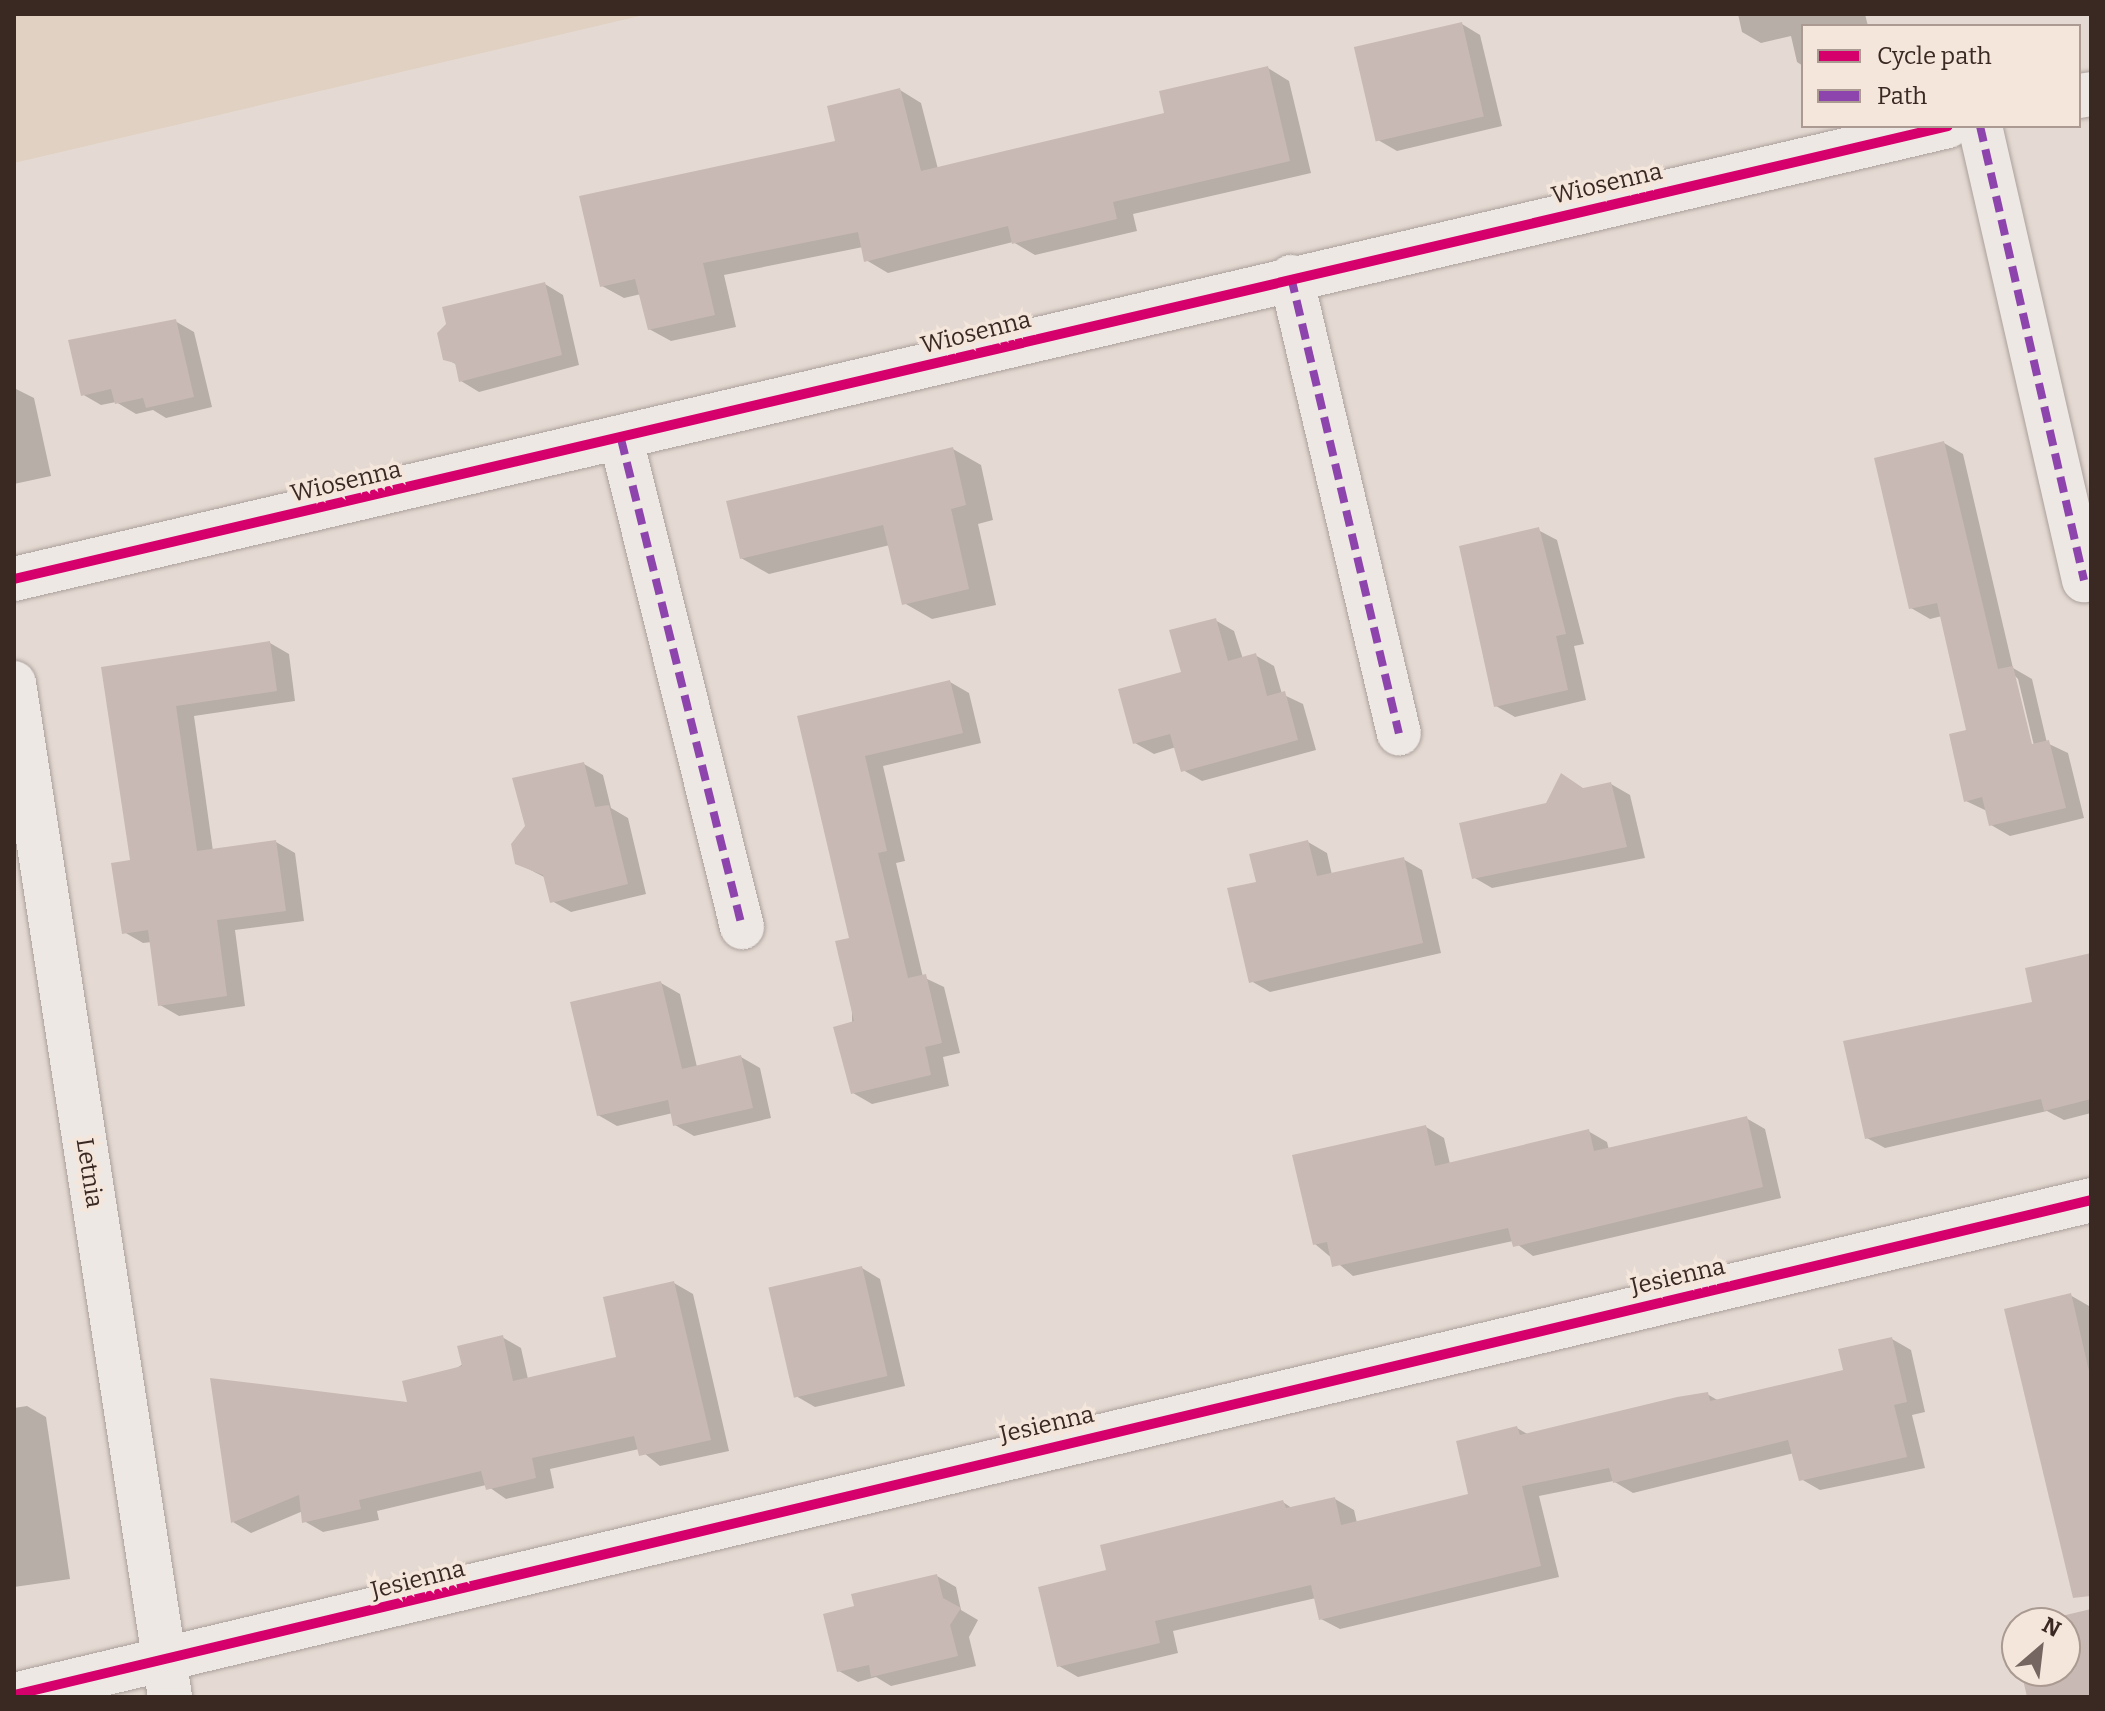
<!DOCTYPE html>
<style>
body{margin:0}
#map{position:relative;width:2105px;height:1711px;overflow:hidden;background:#e5dad3;font-family:Bitter,serif}
div>[style]{position:absolute}
[style*='--x']{left:calc(var(--x)*1px);top:calc(var(--y)*1px);width:calc(var(--w)*1px);rotate:calc(var(--a)*1deg)}
.farmland>*{inset:0;background:#e0d1c2}
.shadow>*{inset:0;background:#0003}
.building>*{inset:0;background:#c9b9b4;transform-origin:0 0}
.roads{filter:drop-shadow(0 0 2px #aba09b) drop-shadow(0 0 2px #aba09b)}
.minor>*{height:44px;margin:-22px;padding:0 22px;transform-origin:22px;border-radius:22px;background:#eee8e4}
.quiet>*{height:8px;margin-top:-4px;transform-origin:0;background:repeating-linear-gradient(90deg,#8e44ad 0 16px,transparent 0 24px)}
.cycleway>*{height:10px;margin:-5px;padding:0 5px;transform-origin:5px;border-radius:5px;background:#d6006c}
span{translate:-50% -50%;white-space:nowrap;text-align:center;line-height:1.15;-webkit-text-stroke:7px #f4e6db;paint-order:stroke}
.street-label{font-size:24px;color:#3a2823}
.frame{position:absolute;inset:0;border:16px solid #3a2823;pointer-events:none}
.legend{position:absolute;left:1801px;top:24px;width:280px;height:104px;box-sizing:border-box;background:#f4e6db;border:2px solid #aa9a91;margin:0;padding:10px 14px;list-style:none;font-size:24px;color:#3a2823}
.legend li{display:flex;align-items:center;gap:16px;height:40px}
.legend b{width:40px;border:2px solid #aa9a91}
.north{position:absolute;left:2001px;top:1607px;width:80px;height:80px;box-sizing:border-box;background:#f4e6db;border:2px solid #aa9a91;border-radius:50%;rotate:28deg;font-size:22px;font-weight:700;line-height:32px;text-align:center;color:#3a2823}
.north::after{content:'';display:block;margin:auto;width:28px;height:36px;background:#766661;clip-path:polygon(50% 0,100% 100%,50% 72%,0 100%)}
</style>
<div id="map">
<div class="farmland">
<i style="clip-path:polygon(14px 14px,648px 14px,14px 163px)"></i>
</div>
<div class="shadow">
<i style="clip-path:polygon(1738px 14px,1865px 14px,1868px 26px,1803px 26px,1803px 66px,1797px 62px,1791px 36px,1761px 43px,1742px 32px)"></i>
<i style="clip-path:polygon(1462px 24px,1480px 35px,1502px 126px,1397px 151px,1378px 140px)"></i>
<i style="clip-path:polygon(1268px 68px,1289px 81px,1311px 173px,1133px 214px,1137px 231px,1035px 255px,1013px 242px,888px 273px,866px 260px,863px 247px,724px 275px,736px 327px,671px 341px,649px 329px,641px 294px,624px 298px,602px 286px,838px 143px,900px 90px,921px 103px,938px 169px,1167px 114px)"></i>
<i style="clip-path:polygon(545px 284px,563px 295px,579px 365px,479px 392px,461px 381px,457px 365px,445px 358px)"></i>
<i style="clip-path:polygon(175px 321px,194px 332px,212px 407px,166px 418px,153px 410px,136px 414px,116px 402px,101px 405px,82px 394px,70px 341px)"></i>
<i style="clip-path:polygon(14px 388px,34px 398px,51px 476px,14px 484px)"></i>
<i style="clip-path:polygon(evenodd,1944px 443px,1963px 454px,2013px 668px,2032px 679px,2047px 743px,2068px 753px,2084px 818px,2010px 836px,1991px 825px,1987px 811px,1966px 801px,1969px 732px,1942px 616px,1930px 619px,1911px 608px,1944px 443px,2013px 674px,2018px 679px,2036px 754px,2032px 755px,2013px 674px)"></i>
<i style="clip-path:polygon(953px 449px,981px 465px,993px 520px,978px 524px,996px 605px,932px 619px,904px 603px,890px 545px,769px 574px,741px 558px)"></i>
<i style="clip-path:polygon(1538px 530px,1557px 540px,1584px 644px,1574px 646px,1586px 700px,1515px 717px,1496px 706px)"></i>
<i style="clip-path:polygon(1215px 620px,1234px 631px,1243px 659px,1255px 655px,1274px 666px,1282px 694px,1303px 704px,1316px 750px,1202px 781px,1183px 770px,1176px 747px,1154px 754px,1135px 743px)"></i>
<i style="clip-path:polygon(270px 643px,289px 654px,295px 701px,194px 716px,213px 851px,276px 842px,295px 853px,304px 921px,235px 930px,245px 1006px,179px 1016px,160px 1005px,152px 942px,143px 943px,124px 932px,132px 862px,103px 669px)"></i>
<i style="clip-path:polygon(950px 682px,969px 693px,981px 743px,883px 766px,905px 861px,896px 863px,923px 977px,944px 987px,960px 1053px,943px 1057px,949px 1086px,872px 1104px,853px 1093px,851px 940px,799px 718px)"></i>
<i style="clip-path:polygon(584px 764px,603px 775px,611px 808px,628px 818px,646px 894px,571px 912px,552px 901px,546px 878px,517px 863px)"></i>
<i style="clip-path:polygon(1611px 784px,1630px 795px,1645px 858px,1492px 888px,1473px 877px,1585px 790px)"></i>
<i style="clip-path:polygon(1308px 842px,1327px 853px,1332px 875px,1403px 859px,1422px 870px,1441px 953px,1270px 992px,1251px 981px,1258px 884px)"></i>
<i style="clip-path:polygon(2091px 955px,2091px 1113px,2064px 1120px,2047px 1111px,1885px 1148px,1867px 1138px)"></i>
<i style="clip-path:polygon(661px 983px,680px 994px,697px 1067px,741px 1057px,760px 1068px,771px 1118px,694px 1136px,675px 1125px,673px 1113px,617px 1126px,598px 1115px)"></i>
<i style="clip-path:polygon(1746px 1118px,1765px 1129px,1781px 1198px,1533px 1256px,1513px 1241px,1353px 1276px,1315px 1244px,1426px 1127px,1444px 1138px,1450px 1164px,1588px 1131px,1607px 1142px,1609px 1150px)"></i>
<i style="clip-path:polygon(862px 1268px,880px 1279px,905px 1386px,815px 1407px,796px 1396px)"></i>
<i style="clip-path:polygon(674px 1283px,693px 1294px,729px 1451px,660px 1466px,639px 1449px,550px 1469px,554px 1488px,506px 1499px,486px 1485px,377px 1511px,379px 1520px,323px 1532px,304px 1521px,303px 1511px,251px 1533px,233px 1522px,502px 1337px,521px 1348px,528px 1379px,619px 1358px)"></i>
<i style="clip-path:polygon(2070px 1295px,2089px 1306px,2091px 1314px,2091px 1549px)"></i>
<i style="clip-path:polygon(1892px 1339px,1911px 1350px,1925px 1412px,1912px 1415px,1925px 1468px,1820px 1490px,1801px 1479px,1794px 1453px,1633px 1493px,1613px 1481px,1539px 1496px,1559px 1577px,1340px 1629px,1321px 1619px,1316px 1598px,1173px 1631px,1178px 1653px,1078px 1677px,1059px 1666px,1109px 1571px,1283px 1502px,1293px 1509px,1335px 1499px,1354px 1510px,1357px 1523px,1471px 1495px,1517px 1428px,1529px 1435px,1707px 1394px,1719px 1401px,1846px 1372px)"></i>
<i style="clip-path:polygon(27px 1406px,46px 1417px,70px 1579px,14px 1587px,14px 1408px)"></i>
<i style="clip-path:polygon(937px 1576px,956px 1587px,961px 1610px,978px 1620px,969px 1637px,976px 1666px,891px 1686px,876px 1677px,858px 1682px,839px 1671px,857px 1608px)"></i>
<i style="clip-path:polygon(2017px 1629px,2017px 1648px,2013px 1630px)"></i>
</div>
<div class="building">
<i style="left:1462px;top:22px;width:97px;height:111px;rotate:77deg"></i>
<i style="clip-path:polygon(1268px 66px,1290px 161px,1113px 202px,1117px 219px,1012px 244px,1008px 226px,864px 262px,858px 232px,703px 263px,715px 315px,648px 330px,635px 279px,600px 287px,579px 196px,835px 141px,827px 106px,900px 88px,921px 171px,1164px 113px,1159px 91px)"></i>
<i style="clip-path:polygon(545px 282px,562px 355px,459px 382px,455px 363px,443px 360px,437px 333px,446px 324px,442px 307px)"></i>
<i style="clip-path:polygon(176px 319px,194px 397px,146px 408px,143px 398px,115px 404px,111px 389px,81px 396px,68px 340px)"></i>
<i style="clip-path:polygon(1944px 441px,1998px 669px,2013px 666px,2032px 744px,2049px 740px,2066px 808px,1989px 826px,1982px 797px,1964px 802px,1949px 734px,1966px 730px,1937px 603px,1909px 609px,1874px 458px)"></i>
<i style="clip-path:polygon(953px 447px,966px 505px,951px 509px,969px 589px,902px 605px,883px 525px,740px 559px,726px 501px)"></i>
<i style="clip-path:polygon(1539px 527px,1566px 634px,1556px 636px,1568px 690px,1494px 707px,1459px 546px)"></i>
<i style="clip-path:polygon(1216px 618px,1228px 661px,1256px 653px,1267px 696px,1285px 691px,1298px 740px,1181px 772px,1170px 734px,1133px 744px,1118px 689px,1181px 672px,1169px 630px)"></i>
<i style="clip-path:polygon(270px 641px,277px 691px,176px 706px,197px 851px,276px 840px,286px 911px,217px 920px,227px 996px,158px 1006px,148px 930px,122px 934px,111px 863px,130px 860px,101px 667px)"></i>
<i style="clip-path:polygon(950px 680px,963px 733px,865px 756px,887px 851px,878px 853px,908px 978px,926px 974px,942px 1043px,925px 1047px,931px 1075px,851px 1094px,833px 1027px,854px 1021px,835px 941px,849px 938px,797px 716px)"></i>
<i style="clip-path:polygon(584px 762px,595px 807px,609px 805px,628px 884px,550px 903px,543px 875px,515px 864px,511px 844px,525px 826px,512px 778px)"></i>
<i style="clip-path:polygon(1561px 773px,1583px 788px,1611px 782px,1627px 847px,1472px 879px,1459px 823px,1546px 803px)"></i>
<i style="clip-path:polygon(1308px 840px,1317px 876px,1404px 857px,1423px 943px,1249px 983px,1227px 888px,1256px 882px,1249px 854px)"></i>
<i style="clip-path:polygon(2091px 953px,2091px 1099px,2044px 1111px,2041px 1099px,1865px 1139px,1843px 1041px,2032px 1002px,2025px 968px)"></i>
<i style="clip-path:polygon(661px 981px,682px 1069px,741px 1055px,753px 1108px,673px 1126px,668px 1100px,597px 1116px,570px 1002px)"></i>
<i style="clip-path:polygon(1747px 1116px,1763px 1187px,1513px 1247px,1508px 1228px,1332px 1267px,1327px 1242px,1313px 1245px,1292px 1155px,1426px 1125px,1435px 1166px,1589px 1129px,1594px 1151px)"></i>
<i style="left:862px;top:1266px;width:113px;height:96px;rotate:77deg"></i>
<i style="clip-path:polygon(674px 1281px,711px 1440px,639px 1456px,634px 1436px,532px 1458px,536px 1478px,486px 1490px,481px 1471px,359px 1500px,361px 1509px,302px 1523px,299px 1495px,231px 1523px,210px 1378px,407px 1402px,402px 1381px,462px 1366px,457px 1346px,503px 1335px,513px 1381px,616px 1357px,603px 1297px)"></i>
<i style="clip-path:polygon(2071px 1293px,2091px 1380px,2091px 1596px,2073px 1598px,2004px 1309px)"></i>
<i style="clip-path:polygon(1892px 1337px,1907px 1402px,1894px 1405px,1907px 1457px,1799px 1481px,1788px 1440px,1613px 1483px,1609px 1468px,1522px 1486px,1541px 1566px,1319px 1620px,1311px 1585px,1155px 1621px,1160px 1643px,1057px 1667px,1038px 1587px,1106px 1570px,1100px 1545px,1283px 1500px,1286px 1508px,1335px 1497px,1341px 1525px,1468px 1494px,1456px 1441px,1517px 1426px,1520px 1435px,1677px 1397px,1708px 1392px,1710px 1401px,1843px 1370px,1838px 1349px)"></i>
<i style="clip-path:polygon(937px 1574px,943px 1598px,961px 1608px,950px 1625px,958px 1656px,871px 1677px,869px 1665px,837px 1672px,823px 1614px,854px 1606px,851px 1594px)"></i>
<i style="clip-path:polygon(2091px 1609px,2091px 1697px,2027px 1697px,2021px 1671px,2065px 1671px,2065px 1623px,2032px 1623px)"></i>
</div>
<div class="roads">
<div class="minor">
<i style="--x:2079;--y:96;--w:12;--a:-9"></i>
<i style="--x:1980;--y:126;--w:466;--a:77.1"></i>
<i style="--x:1291;--y:277;--w:469;--a:76.7"></i>
<i style="--x:621;--y:439;--w:503;--a:76.07"></i>
<i style="--x:14;--y:579;--w:1986;--a:-13.18"></i>
<i style="--x:14;--y:683;--w:1026;--a:81.25"></i>
<i style="--x:14;--y:1695;--w:2135;--a:-13.4"></i>
</div>
</div>
<div class="quiet">
<i style="--x:1980;--y:126;--w:466;--a:77.1"></i>
<i style="--x:1291;--y:277;--w:469;--a:76.7"></i>
<i style="--x:621;--y:439;--w:503;--a:76.07"></i>
</div>
<div class="cycleway">
<i style="--x:14;--y:579;--w:1986;--a:-13.18"></i>
<i style="--x:14;--y:1695;--w:2135;--a:-13.4"></i>
</div>
<div class="street-label">
<span style="left:1607px;top:184px;rotate:-13deg">Wiosenna</span>
<span style="left:976px;top:333px;rotate:-14deg">Wiosenna</span>
<span style="left:346px;top:482px;rotate:-13deg">Wiosenna</span>
<span style="left:89px;top:1173px;rotate:81deg">Letnia</span>
<span style="left:1678px;top:1277px;rotate:-13deg">Jesienna</span>
<span style="left:1047px;top:1425px;rotate:-13deg">Jesienna</span>
<span style="left:418px;top:1580px;rotate:-14deg">Jesienna</span>
</div>
<div class="frame"></div>
<ul class="legend">
<li><b style="height:10px;background:#d6006c"></b>Cycle path</li>
<li><b style="height:10px;background:#8e44ad"></b>Path</li>
</ul>
<div class="north">N</div>
</div>
